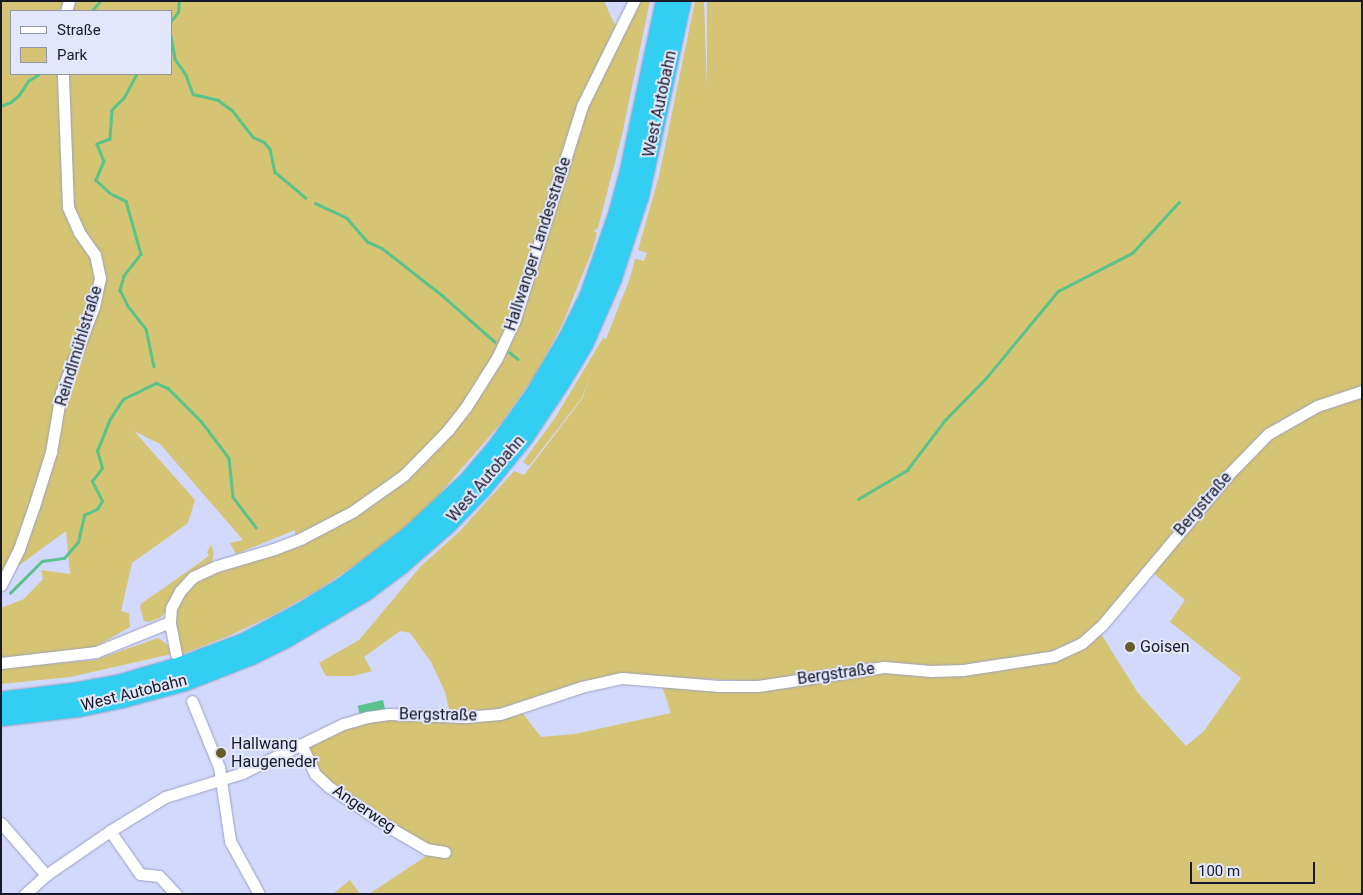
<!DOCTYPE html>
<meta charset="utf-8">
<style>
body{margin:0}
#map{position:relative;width:1363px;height:895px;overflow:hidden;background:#d3d9fd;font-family:Roboto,sans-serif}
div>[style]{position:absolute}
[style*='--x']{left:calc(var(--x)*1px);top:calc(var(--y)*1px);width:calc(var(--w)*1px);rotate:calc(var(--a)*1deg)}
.green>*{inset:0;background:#d4c473}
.water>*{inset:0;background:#58c38b;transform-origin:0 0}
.stream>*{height:2.5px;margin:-1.25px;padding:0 1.25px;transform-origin:1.25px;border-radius:1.25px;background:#58c38b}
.roads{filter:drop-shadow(0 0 1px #9aa0c2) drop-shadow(0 0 1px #9aa0c2)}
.minor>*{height:11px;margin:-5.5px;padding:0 5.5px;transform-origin:5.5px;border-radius:5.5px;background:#fff}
.highway>*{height:18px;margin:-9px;padding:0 9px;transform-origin:9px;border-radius:9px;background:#33cff3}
.dots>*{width:14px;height:14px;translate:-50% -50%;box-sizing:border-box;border:2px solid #e3e7fd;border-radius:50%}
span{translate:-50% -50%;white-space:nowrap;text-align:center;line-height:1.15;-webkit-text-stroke:4px #e3e7fd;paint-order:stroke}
.street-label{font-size:16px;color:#171926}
.poi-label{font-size:16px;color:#171926}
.left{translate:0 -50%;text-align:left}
.frame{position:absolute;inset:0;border:2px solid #171926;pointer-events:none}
.legend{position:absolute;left:10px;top:10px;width:162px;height:65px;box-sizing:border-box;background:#e3e7fd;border:1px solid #9195a7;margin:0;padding:6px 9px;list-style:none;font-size:15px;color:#171926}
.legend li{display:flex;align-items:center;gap:10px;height:25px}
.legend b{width:25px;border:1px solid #9195a7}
.scale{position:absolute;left:1190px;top:862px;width:125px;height:22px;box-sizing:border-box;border:2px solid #171926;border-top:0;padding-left:6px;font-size:15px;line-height:18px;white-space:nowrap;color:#171926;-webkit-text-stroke:4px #e3e7fd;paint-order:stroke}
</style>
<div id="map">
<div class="green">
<i style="clip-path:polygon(evenodd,1px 1px,604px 1px,614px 23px,625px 29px,639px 1px,650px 1px,622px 135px,598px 228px,594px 231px,597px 233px,592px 251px,562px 325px,535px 375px,502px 422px,436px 498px,403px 529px,358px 563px,318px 590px,275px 614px,231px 635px,180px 655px,176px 638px,175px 612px,179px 601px,196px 580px,295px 536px,295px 530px,236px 554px,230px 543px,243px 540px,160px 444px,134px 431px,195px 500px,188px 523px,132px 563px,121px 611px,129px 613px,130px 627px,95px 647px,1px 658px,1px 608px,24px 599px,43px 579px,41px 570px,70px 574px,66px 531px,14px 569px,1px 590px,1px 1px,11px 11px,171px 11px,171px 74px,11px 74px,11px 11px)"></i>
<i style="clip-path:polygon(695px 1px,704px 1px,707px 89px,707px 1px,1362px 1px,1362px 388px,1310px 405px,1293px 413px,1267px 431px,1095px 627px,1070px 645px,1055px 651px,980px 664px,768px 682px,624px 675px,503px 709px,450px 714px,445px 692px,431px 662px,410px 633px,400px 631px,364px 657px,372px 671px,353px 676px,326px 676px,319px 663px,359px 640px,421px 566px,459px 532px,514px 471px,524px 475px,582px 399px,591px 376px,581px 399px,539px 453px,529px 466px,523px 462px,555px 418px,603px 338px,606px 339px,630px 278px,635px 259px,644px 261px,647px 253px,638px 250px,659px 176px)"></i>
<i style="clip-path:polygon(1362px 396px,1362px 894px,369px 894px,425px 857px,426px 845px,331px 785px,310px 759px,308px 744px,348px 727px,382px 719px,521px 711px,541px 737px,575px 734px,671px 713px,661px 683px,724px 690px,848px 673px,1042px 661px,1101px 634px,1138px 693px,1186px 746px,1204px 731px,1241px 678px,1170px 622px,1185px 600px,1152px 572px,1264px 443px,1305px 415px)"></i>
<i style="clip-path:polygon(211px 545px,214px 553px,212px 562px,203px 567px,160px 618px,148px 622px,144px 621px,140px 607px,141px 604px,209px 556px,207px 552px)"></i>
<i style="clip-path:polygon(158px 638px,167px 644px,172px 654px,70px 677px,1px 684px,1px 668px,95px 660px)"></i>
<i style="clip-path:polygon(350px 880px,360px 894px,333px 894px)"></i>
</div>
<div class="water">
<i style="left:383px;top:700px;width:9px;height:26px;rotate:77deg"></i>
</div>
<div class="stream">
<i style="--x:92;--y:11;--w:13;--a:-51"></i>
<i style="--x:171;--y:21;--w:11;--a:-52"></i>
<i style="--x:178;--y:12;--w:11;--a:-85"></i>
<i style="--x:171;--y:36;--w:23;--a:80"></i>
<i style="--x:175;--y:59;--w:19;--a:55"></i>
<i style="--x:186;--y:75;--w:20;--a:70"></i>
<i style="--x:193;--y:94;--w:26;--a:13"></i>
<i style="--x:218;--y:100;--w:17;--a:36"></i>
<i style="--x:232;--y:110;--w:34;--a:52"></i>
<i style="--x:253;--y:137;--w:12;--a:24"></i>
<i style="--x:264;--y:142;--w:9;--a:49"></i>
<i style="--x:270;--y:149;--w:24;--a:78"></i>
<i style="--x:275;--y:172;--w:40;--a:40"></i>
<i style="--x:137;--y:74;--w:27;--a:118"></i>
<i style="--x:124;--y:98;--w:17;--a:135"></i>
<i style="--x:112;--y:110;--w:29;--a:94"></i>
<i style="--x:110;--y:139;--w:14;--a:159"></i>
<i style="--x:97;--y:144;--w:18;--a:68"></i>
<i style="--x:104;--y:161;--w:21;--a:113"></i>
<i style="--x:96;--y:180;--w:19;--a:43"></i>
<i style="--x:110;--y:193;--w:18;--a:27"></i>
<i style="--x:126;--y:201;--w:55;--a:74.2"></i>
<i style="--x:141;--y:254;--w:28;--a:128"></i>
<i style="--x:124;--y:276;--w:15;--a:106"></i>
<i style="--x:120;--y:290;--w:18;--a:63"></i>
<i style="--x:128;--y:306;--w:29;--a:52"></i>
<i style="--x:146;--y:329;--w:38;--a:78"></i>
<i style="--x:1;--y:106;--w:11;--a:-22"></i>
<i style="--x:11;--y:102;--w:11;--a:-41"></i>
<i style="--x:19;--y:95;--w:17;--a:-57"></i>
<i style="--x:28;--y:81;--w:13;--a:-32"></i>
<i style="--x:315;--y:203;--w:35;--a:25"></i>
<i style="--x:347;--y:218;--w:32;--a:49"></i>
<i style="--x:368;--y:242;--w:15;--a:23"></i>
<i style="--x:382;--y:248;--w:78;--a:38.2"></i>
<i style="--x:443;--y:296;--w:69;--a:41.5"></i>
<i style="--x:509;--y:352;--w:11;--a:38"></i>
<i style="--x:858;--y:499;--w:57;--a:-30.6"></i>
<i style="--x:907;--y:470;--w:63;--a:-52.8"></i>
<i style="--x:945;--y:420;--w:59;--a:-45.7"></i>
<i style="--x:986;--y:378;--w:113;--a:-50.4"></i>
<i style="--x:1058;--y:291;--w:83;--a:-27.2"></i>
<i style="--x:1132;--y:253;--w:69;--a:-47.3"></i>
<i style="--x:10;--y:593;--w:45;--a:-45"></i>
<i style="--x:42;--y:561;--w:22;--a:-8"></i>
<i style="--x:64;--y:558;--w:21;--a:-49"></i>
<i style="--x:78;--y:542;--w:28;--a:-77"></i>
<i style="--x:84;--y:515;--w:14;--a:-25"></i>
<i style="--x:97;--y:509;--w:9;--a:-58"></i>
<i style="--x:102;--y:501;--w:22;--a:-117"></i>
<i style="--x:92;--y:481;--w:16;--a:-52"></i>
<i style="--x:102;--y:468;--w:18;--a:-106"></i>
<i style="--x:97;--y:451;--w:35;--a:-68"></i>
<i style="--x:110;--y:419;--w:24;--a:-57"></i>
<i style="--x:123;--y:399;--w:37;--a:-26"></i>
<i style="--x:156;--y:383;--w:13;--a:23"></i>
<i style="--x:168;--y:388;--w:47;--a:45"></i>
<i style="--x:201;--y:421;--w:46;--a:52.9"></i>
<i style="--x:229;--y:458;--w:39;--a:84"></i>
<i style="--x:233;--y:497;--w:38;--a:53"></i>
</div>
<div class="roads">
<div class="minor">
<i style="--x:66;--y:11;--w:10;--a:-73"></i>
<i style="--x:1;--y:585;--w:40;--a:-63.4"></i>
<i style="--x:19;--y:549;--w:46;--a:-70.8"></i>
<i style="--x:34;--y:506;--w:57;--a:-72.5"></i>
<i style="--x:51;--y:452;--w:60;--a:-80.4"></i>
<i style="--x:61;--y:393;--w:93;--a:-69.2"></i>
<i style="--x:94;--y:306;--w:29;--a:-78"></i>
<i style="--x:100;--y:278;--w:24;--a:-102"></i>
<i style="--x:95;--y:255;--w:28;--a:-125"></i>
<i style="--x:79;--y:232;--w:27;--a:-114"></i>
<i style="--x:68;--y:207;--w:133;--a:-92.2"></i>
<i style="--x:176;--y:654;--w:33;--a:-101"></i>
<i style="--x:170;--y:622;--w:14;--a:-86"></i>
<i style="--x:171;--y:608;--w:19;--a:-62"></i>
<i style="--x:180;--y:591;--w:19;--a:-47"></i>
<i style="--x:193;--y:577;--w:26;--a:-25"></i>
<i style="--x:217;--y:566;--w:59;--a:-16.6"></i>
<i style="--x:274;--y:549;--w:30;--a:-21"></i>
<i style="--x:302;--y:538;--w:56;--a:-27.5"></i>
<i style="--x:352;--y:512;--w:64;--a:-35.4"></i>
<i style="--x:404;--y:475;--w:63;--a:-45.6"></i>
<i style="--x:448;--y:430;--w:29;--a:-52"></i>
<i style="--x:466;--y:407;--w:58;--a:-57.7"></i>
<i style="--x:497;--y:358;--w:40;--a:-65"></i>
<i style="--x:514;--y:322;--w:226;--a:-72.5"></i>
<i style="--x:582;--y:106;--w:117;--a:-63.7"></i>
<i style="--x:1;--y:663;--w:96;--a:-6.6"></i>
<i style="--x:96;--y:652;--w:80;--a:-22.1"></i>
<i style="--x:192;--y:701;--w:71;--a:67.8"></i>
<i style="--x:219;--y:767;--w:75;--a:81.5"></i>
<i style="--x:230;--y:841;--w:60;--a:61.3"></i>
<i style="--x:301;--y:744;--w:33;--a:65"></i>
<i style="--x:315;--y:774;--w:19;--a:43"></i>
<i style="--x:329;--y:787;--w:76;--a:33.7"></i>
<i style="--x:392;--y:829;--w:39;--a:30"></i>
<i style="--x:426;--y:849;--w:19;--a:9"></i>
<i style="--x:1;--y:823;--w:69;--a:49.1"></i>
<i style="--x:110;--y:831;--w:52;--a:55.1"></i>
<i style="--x:140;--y:874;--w:19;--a:6"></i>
<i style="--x:159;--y:876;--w:25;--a:47"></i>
<i style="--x:25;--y:894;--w:28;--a:-42"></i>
<i style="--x:46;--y:875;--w:78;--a:-34.5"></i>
<i style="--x:110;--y:831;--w:65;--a:-31.7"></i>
<i style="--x:165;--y:797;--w:81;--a:-17.3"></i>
<i style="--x:242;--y:773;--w:112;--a:-25.9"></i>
<i style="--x:343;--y:724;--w:25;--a:-16"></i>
<i style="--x:367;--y:717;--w:22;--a:-8"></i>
<i style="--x:389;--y:714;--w:76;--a:2.3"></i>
<i style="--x:465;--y:717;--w:35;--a:-5"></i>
<i style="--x:500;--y:714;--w:85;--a:-18.4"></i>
<i style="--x:581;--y:687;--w:42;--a:-12.4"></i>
<i style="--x:622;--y:678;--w:97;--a:4.7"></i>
<i style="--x:719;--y:686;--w:39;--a:0"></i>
<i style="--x:758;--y:686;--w:127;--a:-8.6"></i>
<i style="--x:884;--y:667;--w:47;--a:4.9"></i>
<i style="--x:931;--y:671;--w:32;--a:-2"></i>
<i style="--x:963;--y:670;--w:92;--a:-8.7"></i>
<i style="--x:1054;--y:656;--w:31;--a:-25"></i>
<i style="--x:1082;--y:643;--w:28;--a:-42"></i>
<i style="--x:1103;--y:624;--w:193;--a:-50"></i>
<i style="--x:1227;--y:476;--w:59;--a:-45.7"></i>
<i style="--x:1268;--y:434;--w:56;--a:-29.7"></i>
<i style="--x:1317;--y:406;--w:47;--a:-18.4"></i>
</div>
<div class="highway">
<i style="--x:1;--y:701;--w:74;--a:-7"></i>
<i style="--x:74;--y:692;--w:46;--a:-10.1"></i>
<i style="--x:119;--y:684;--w:65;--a:-16.2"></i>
<i style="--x:181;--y:666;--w:68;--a:-20.6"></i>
<i style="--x:245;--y:642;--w:66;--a:-28.1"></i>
<i style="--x:303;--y:611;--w:48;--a:-31.4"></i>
<i style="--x:344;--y:586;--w:82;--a:-37.6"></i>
<i style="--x:409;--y:536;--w:79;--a:-43"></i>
<i style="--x:467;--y:482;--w:45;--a:-49.5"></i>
<i style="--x:496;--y:448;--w:65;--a:-54.4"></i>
<i style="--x:534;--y:395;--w:66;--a:-59.2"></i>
<i style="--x:568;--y:338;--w:47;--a:-63.4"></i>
<i style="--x:589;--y:296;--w:88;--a:-70.7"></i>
<i style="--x:618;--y:213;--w:42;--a:-75"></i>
<i style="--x:629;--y:172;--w:175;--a:-78.1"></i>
<i style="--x:1;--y:717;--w:78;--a:-6.7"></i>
<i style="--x:78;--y:708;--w:44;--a:-11.8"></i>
<i style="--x:121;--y:699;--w:65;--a:-15.1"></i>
<i style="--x:184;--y:682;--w:72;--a:-21.2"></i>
<i style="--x:251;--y:656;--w:40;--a:-26.6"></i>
<i style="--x:287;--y:638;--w:91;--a:-30.5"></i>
<i style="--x:365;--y:592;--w:45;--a:-36.9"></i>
<i style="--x:401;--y:565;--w:61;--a:-41"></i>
<i style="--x:447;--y:525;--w:50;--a:-45.8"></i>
<i style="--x:482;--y:489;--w:68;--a:-50.9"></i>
<i style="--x:525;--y:436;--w:65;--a:-56.3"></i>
<i style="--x:561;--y:382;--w:44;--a:-58.8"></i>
<i style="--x:584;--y:344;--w:70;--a:-66.4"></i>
<i style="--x:612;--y:280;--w:89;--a:-71.8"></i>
<i style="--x:640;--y:195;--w:198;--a:-77.8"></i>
</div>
</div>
<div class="dots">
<i style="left:1130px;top:647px;background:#675d29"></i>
<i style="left:221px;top:753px;background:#675d29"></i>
</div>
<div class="street-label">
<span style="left:660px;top:104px;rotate:-78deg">West Autobahn</span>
<span style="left:538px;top:244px;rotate:-72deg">Hallwanger Landesstraße</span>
<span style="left:79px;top:346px;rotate:-73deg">Reindlmühlstraße</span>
<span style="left:486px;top:479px;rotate:-49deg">West Autobahn</span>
<span style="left:1203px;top:504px;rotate:-49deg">Bergstraße</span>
<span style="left:836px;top:674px;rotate:-8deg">Bergstraße</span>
<span style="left:134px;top:693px;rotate:-14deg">West Autobahn</span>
<span style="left:438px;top:715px;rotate:1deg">Bergstraße</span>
<span style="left:364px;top:809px;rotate:34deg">Angerweg</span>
</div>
<div class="poi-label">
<span class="left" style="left:1140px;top:647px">Goisen</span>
<span class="left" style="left:231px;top:753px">Hallwang<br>Haugeneder</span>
</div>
<div class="frame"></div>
<ul class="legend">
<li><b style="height:6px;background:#fff"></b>Straße</li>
<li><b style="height:14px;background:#d4c473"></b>Park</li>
</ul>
<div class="scale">100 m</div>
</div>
